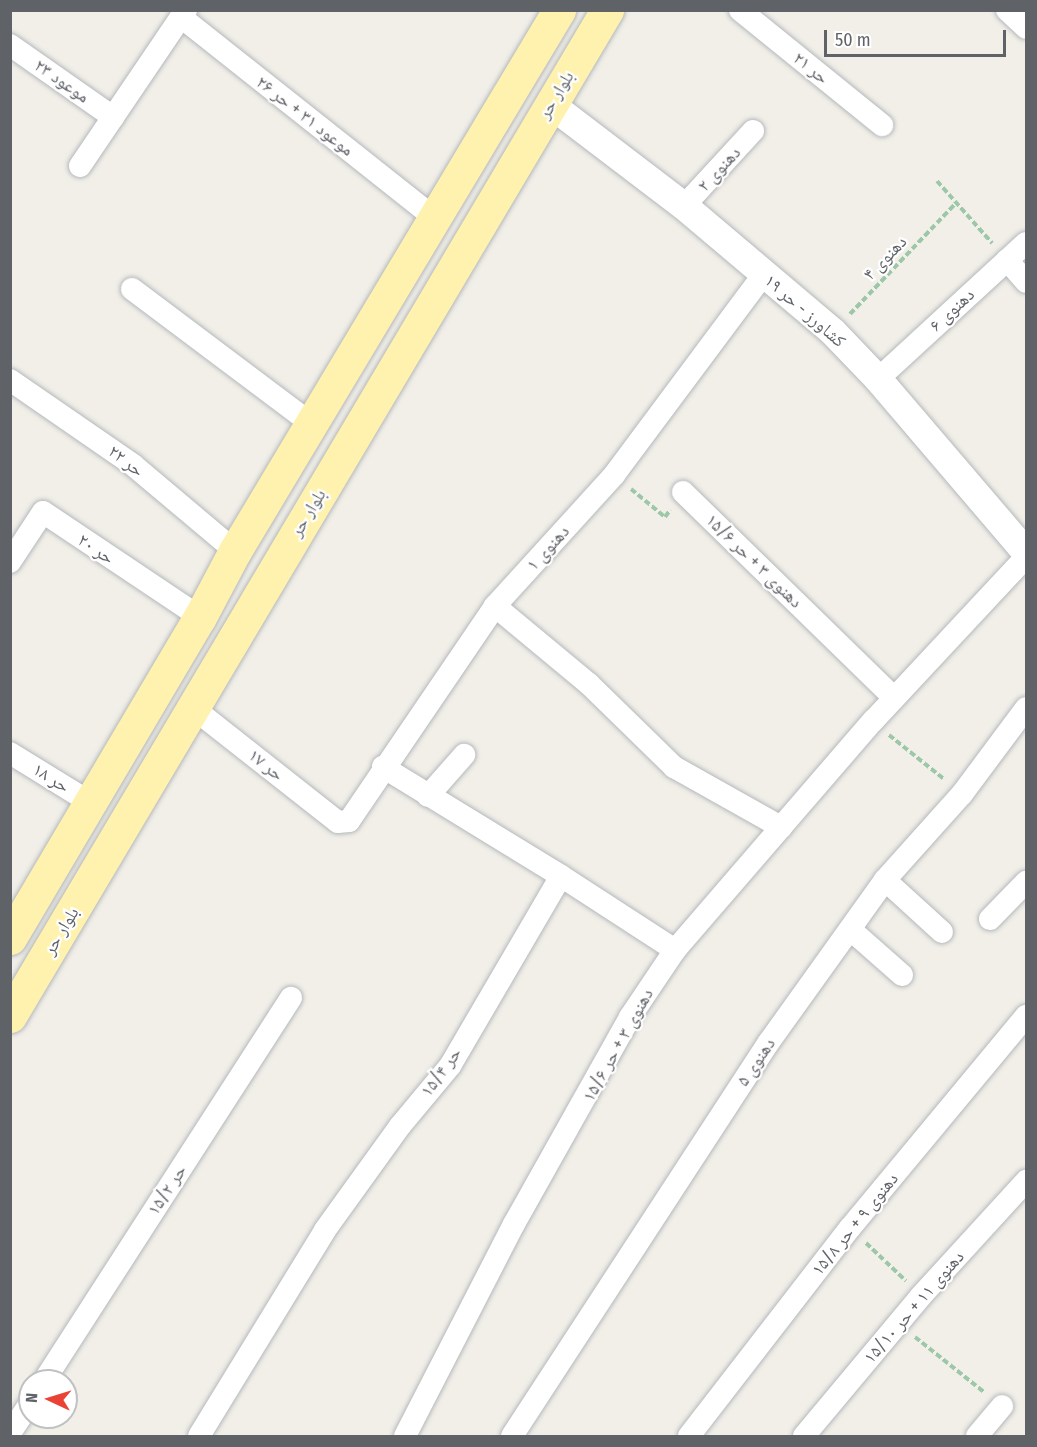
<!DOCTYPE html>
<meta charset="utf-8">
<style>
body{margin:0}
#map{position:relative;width:1037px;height:1447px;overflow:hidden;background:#f1efe8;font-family:"Fira Sans Condensed","Noto Naskh Arabic",sans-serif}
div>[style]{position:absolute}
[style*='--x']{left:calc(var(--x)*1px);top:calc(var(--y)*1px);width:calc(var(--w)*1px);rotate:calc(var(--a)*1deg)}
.path>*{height:4px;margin-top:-2px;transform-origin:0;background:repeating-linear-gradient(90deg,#9cc7a9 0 6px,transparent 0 9px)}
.roads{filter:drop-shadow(0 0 2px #b5b8bc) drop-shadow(0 0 2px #b5b8bc)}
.minor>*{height:22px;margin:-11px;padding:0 11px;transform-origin:11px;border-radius:11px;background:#fff}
.tertiary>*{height:28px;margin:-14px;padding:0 14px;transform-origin:14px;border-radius:14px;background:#fff}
.primary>*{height:33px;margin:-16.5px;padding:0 16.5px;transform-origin:16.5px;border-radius:16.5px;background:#fff2af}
span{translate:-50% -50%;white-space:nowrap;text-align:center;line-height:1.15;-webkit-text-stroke:4.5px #fff;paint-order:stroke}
.street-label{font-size:18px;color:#5f6368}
.frame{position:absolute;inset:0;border:12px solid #5f6368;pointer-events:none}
.north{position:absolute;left:18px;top:1369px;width:60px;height:60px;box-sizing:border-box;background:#fff;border:2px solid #bfc1c3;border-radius:50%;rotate:274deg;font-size:16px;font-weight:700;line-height:24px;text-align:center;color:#5f6368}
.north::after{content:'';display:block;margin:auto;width:21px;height:27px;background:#ea4335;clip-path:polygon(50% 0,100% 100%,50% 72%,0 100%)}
.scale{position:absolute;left:824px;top:30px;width:182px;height:27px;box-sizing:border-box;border:3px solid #5f6368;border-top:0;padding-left:8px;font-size:18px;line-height:21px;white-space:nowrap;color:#5f6368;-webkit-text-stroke:4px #fff;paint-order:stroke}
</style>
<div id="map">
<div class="path">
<i style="--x:937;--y:181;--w:83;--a:48.4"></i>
<i style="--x:850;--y:314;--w:155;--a:-46.3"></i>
<i style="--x:631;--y:489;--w:44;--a:39.5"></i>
<i style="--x:665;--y:517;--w:9;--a:-54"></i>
<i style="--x:889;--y:735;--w:70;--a:38.7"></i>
<i style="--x:866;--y:1243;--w:55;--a:43.5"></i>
<i style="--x:915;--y:1337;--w:88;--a:38.6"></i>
</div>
<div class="roads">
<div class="minor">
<i style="--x:186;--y:10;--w:9;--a:126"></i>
<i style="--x:181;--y:17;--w:325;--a:38.4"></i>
<i style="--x:740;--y:10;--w:183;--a:39"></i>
<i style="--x:1007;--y:10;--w:26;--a:43"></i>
<i style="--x:10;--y:45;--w:126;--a:35"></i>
<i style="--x:80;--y:166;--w:180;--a:-55.9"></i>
<i style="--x:684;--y:206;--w:102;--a:-47.4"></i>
<i style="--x:1007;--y:260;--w:29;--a:49"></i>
<i style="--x:132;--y:289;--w:225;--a:36.9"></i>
<i style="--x:878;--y:379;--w:201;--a:-42.6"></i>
<i style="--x:10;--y:380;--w:150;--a:34.6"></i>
<i style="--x:133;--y:465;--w:133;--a:40.1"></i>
<i style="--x:683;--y:492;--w:295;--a:44.3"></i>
<i style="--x:10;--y:562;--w:60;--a:-56.6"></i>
<i style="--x:43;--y:512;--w:189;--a:33.8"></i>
<i style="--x:495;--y:606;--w:122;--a:39.7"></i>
<i style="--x:589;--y:684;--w:119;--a:44.3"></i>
<i style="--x:674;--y:767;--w:123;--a:29.3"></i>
<i style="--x:193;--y:708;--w:184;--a:38.2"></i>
<i style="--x:338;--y:822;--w:11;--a:-5"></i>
<i style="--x:349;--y:821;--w:260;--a:-55.8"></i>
<i style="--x:495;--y:606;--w:177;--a:-47.7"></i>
<i style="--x:614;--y:475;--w:249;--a:-53.3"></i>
<i style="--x:10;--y:753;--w:95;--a:31.7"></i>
<i style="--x:428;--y:796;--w:55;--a:-48.7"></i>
<i style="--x:561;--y:876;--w:136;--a:33"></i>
<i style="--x:885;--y:880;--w:77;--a:42.4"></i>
<i style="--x:990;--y:919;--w:52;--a:-45.8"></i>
<i style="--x:851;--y:930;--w:68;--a:41.4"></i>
<i style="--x:44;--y:1381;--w:456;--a:-57.2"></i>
<i style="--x:10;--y:1433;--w:36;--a:-56"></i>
<i style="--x:199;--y:1436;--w:241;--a:-58.5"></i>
<i style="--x:325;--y:1230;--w:128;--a:-54.2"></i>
<i style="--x:400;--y:1126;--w:78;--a:-50.2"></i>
<i style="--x:450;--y:1066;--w:220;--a:-59.7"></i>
<i style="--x:561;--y:876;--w:209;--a:-148.5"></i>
<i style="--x:405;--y:1436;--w:238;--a:-62.8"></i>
<i style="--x:514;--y:1224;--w:237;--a:-60.7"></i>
<i style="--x:630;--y:1017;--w:81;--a:-56.1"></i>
<i style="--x:675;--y:950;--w:303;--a:-49.2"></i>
<i style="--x:873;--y:721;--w:224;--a:-47"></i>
<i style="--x:512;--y:1436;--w:470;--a:-56.9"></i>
<i style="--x:769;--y:1042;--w:199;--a:-54.4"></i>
<i style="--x:885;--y:880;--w:115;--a:-48.2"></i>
<i style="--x:962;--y:794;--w:107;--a:-53.3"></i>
<i style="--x:689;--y:1436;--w:263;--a:-52.3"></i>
<i style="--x:850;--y:1228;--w:276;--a:-50.3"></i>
<i style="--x:804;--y:1436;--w:182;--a:-50.1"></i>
<i style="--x:921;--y:1296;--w:156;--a:-47.6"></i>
<i style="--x:977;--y:1436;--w:39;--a:-50"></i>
</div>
<div class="tertiary">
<i style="--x:550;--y:104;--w:168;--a:37.3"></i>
<i style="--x:684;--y:206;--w:195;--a:40.2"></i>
<i style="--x:833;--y:332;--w:65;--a:46.2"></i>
<i style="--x:878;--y:379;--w:228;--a:49.5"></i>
</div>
<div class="primary">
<i style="--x:10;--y:938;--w:373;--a:-59.4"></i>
<i style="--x:200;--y:617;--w:75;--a:-62.1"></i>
<i style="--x:235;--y:551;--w:631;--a:-59.08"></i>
<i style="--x:10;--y:1016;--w:1170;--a:-59.31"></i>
</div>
</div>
<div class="street-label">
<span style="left:811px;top:68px;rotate:39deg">حر ۲۱</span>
<span style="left:62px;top:81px;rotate:35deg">موعود ۲۳</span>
<span style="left:556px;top:95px;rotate:-59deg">بلوار حر</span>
<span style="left:305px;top:116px;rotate:38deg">موعود ۳۱ + حر ۲۶</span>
<span style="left:719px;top:169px;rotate:-47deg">دهنوی ۲</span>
<span style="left:885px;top:258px;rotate:-46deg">دهنوی ۴</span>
<span style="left:952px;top:310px;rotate:-43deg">دهنوی ۶</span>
<span style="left:805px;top:311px;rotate:41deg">کشاورز - حر ۱۹</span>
<span style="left:126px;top:461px;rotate:37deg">حر ۲۲</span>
<span style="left:308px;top:513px;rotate:-59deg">بلوار حر</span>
<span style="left:548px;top:548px;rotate:-48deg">دهنوی ۱</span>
<span style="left:96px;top:549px;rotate:34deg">حر ۲۰</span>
<span style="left:754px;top:561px;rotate:44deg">دهنوی ۳ + حر ۱۵/۶</span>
<span style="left:266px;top:765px;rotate:38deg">حر ۱۷</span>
<span style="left:51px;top:778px;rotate:32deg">حر ۱۸</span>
<span style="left:61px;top:931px;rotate:-59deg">بلوار حر</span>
<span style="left:618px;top:1045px;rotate:-61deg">دهنوی ۳ + حر ۱۵/۶</span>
<span style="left:756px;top:1062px;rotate:-56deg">دهنوی ۵</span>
<span style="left:441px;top:1072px;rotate:-54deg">حر ۱۵/۴</span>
<span style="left:167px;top:1190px;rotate:-57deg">حر ۱۵/۲</span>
<span style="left:855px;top:1224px;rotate:-51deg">دهنوی ۹ + حر ۱۵/۸</span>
<span style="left:914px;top:1307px;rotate:-49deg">دهنوی ۱۱ + حر ۱۵/۱۰</span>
</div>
<div class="frame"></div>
<div class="north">N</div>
<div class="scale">50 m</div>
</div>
